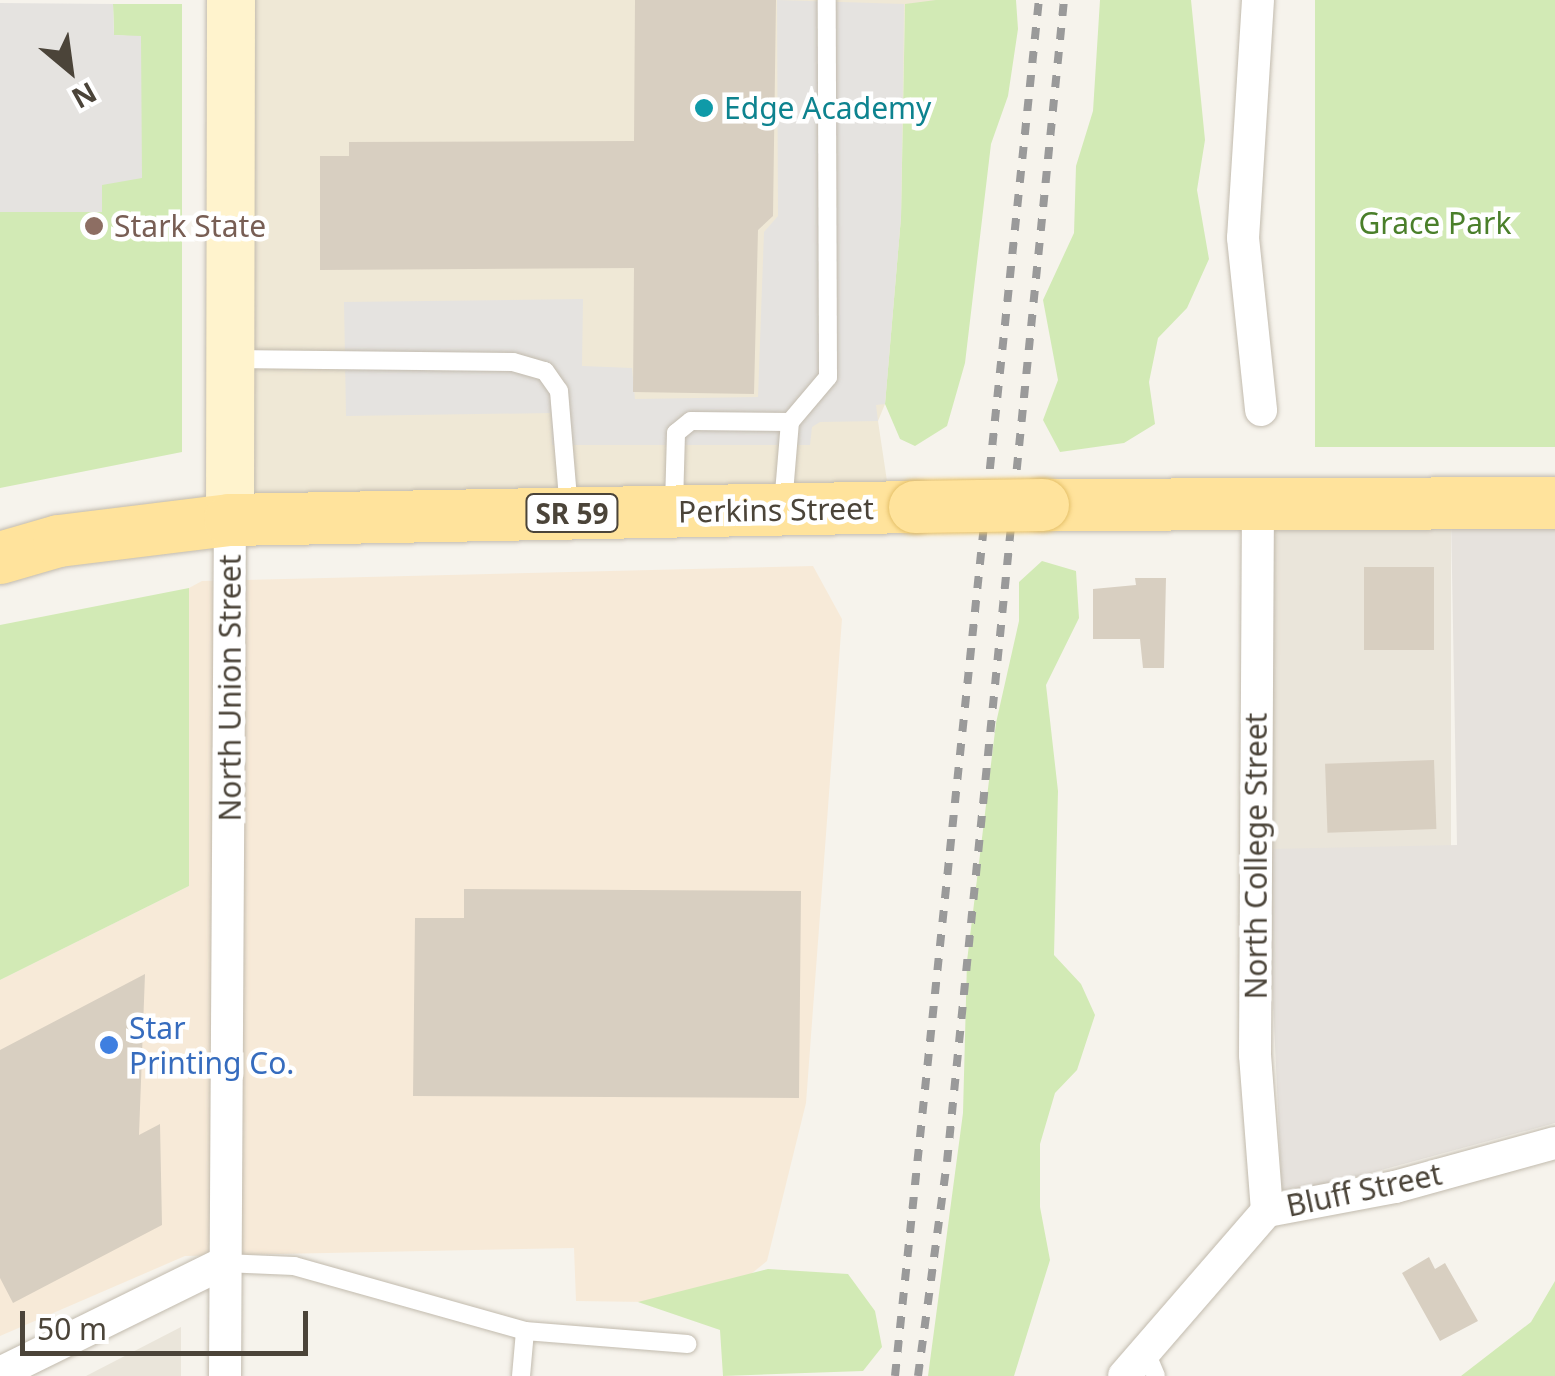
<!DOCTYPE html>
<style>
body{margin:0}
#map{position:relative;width:1555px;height:1376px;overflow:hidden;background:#f6f3ec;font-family:"Noto Sans",sans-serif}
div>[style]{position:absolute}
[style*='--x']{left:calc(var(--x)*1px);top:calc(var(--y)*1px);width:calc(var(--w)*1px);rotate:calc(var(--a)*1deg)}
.residential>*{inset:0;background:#eae5da;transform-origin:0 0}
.commercial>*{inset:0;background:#f7ead8}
.industrial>*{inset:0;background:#e6e2dd}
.education>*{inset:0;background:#efe8d6}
.green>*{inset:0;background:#d2eab5;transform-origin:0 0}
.parking>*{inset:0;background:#e5e3e0}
.building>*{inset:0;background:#d8cfc1;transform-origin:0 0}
.roads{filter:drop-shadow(0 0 2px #c2bbae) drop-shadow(0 0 2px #c2bbae)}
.lane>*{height:18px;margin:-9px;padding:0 9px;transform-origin:9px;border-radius:9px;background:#fff}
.street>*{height:32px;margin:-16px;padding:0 16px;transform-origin:16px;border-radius:16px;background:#fff}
.secondary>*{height:48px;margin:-24px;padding:0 24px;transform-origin:24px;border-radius:24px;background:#fff3cd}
.primary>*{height:52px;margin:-26px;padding:0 26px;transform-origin:26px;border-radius:26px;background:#ffe39c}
.rail>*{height:8px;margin-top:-4px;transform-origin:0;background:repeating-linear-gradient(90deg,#9a9a9a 0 12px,transparent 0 24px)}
.bridges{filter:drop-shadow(0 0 2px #e6c16a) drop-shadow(0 0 2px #e6c16a)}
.primary-bridge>*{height:52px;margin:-26px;padding:0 26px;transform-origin:26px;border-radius:26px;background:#ffe39c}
.dots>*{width:28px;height:28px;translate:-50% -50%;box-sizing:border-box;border:5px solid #fff;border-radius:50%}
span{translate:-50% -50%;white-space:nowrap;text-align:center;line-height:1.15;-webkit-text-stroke:9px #fff;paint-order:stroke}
.shield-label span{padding:2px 8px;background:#fff;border:2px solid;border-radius:8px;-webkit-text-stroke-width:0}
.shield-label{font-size:28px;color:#4b4439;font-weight:700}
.culture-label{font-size:30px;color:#0d838f}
.left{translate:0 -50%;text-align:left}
.park-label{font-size:30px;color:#4a7f2a}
.education-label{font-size:30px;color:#785e54}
.street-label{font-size:30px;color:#4b4439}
.shop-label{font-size:30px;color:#366cbe}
.north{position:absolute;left:20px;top:20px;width:100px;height:100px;-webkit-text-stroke:8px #fff;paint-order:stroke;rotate:151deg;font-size:28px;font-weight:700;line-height:40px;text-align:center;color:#4b4439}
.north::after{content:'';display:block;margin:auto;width:35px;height:45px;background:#4b4439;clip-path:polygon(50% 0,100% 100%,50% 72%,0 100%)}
.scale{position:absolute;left:20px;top:1311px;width:288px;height:45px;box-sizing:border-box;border:5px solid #4b4439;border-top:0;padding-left:12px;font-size:30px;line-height:35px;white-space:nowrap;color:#4b4439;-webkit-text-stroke:8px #fff;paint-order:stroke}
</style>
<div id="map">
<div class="residential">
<i style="left:1270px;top:517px;width:181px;height:332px"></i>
<i style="clip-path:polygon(181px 1327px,181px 1376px,86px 1376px)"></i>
</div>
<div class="commercial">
<i style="clip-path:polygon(813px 566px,842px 619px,806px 1103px,767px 1261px,715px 1303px,576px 1301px,574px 1248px,185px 1256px,0 1336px,0 980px,189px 886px,189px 588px,202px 581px)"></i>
</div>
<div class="industrial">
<i style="clip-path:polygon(1451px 517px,1555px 518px,1555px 1123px,1282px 1197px,1266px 849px,1457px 845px)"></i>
</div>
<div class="education">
<i style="clip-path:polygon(249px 0,936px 0,935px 5px,905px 5px,901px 217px,885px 404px,878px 421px,888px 488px,245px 509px)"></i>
</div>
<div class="green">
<i style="clip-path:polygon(936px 0,1016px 0,1018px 29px,1008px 96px,991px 144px,965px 363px,947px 426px,915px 446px,900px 439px,885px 404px,901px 217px,905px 4px)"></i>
<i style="clip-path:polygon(1100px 0,1191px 0,1205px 140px,1197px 190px,1209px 259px,1187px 308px,1158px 338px,1149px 382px,1155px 424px,1124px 443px,1060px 452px,1043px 420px,1058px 380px,1043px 300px,1074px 233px,1076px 166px,1093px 111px)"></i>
<i style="left:1315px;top:0;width:240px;height:447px"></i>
<i style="clip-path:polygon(113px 4px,182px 4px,182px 452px,0 488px,0 212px,102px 211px,102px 185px,141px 37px,114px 35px)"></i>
<i style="clip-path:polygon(1042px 561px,1076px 571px,1079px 618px,1046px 685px,1058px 791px,1054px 955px,1081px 984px,1095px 1015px,1077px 1070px,1055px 1093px,1040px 1144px,1040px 1207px,1050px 1260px,1014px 1376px,928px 1376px,963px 1113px,967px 961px,996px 723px,1019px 621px,1019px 582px)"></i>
<i style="clip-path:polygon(189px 588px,189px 886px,0 980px,0 625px)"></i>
<i style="clip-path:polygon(768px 1269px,848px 1274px,875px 1311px,882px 1347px,863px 1371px,723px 1376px,720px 1330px,638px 1302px)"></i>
<i style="clip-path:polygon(1555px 1281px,1555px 1376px,1461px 1376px,1531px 1322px)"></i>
</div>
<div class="parking">
<i style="clip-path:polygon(777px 0,904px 4px,901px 217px,885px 404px,876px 405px,878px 421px,820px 422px,812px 427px,810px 445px,552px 445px,551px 413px,346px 416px,344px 302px,583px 299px,582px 366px,632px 368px,635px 399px,758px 397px,764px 232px,778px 216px)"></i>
<i style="clip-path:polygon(0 3px,113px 4px,114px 35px,141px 36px,142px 178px,102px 185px,102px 212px,0 212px)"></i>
</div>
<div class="building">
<i style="clip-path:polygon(635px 0,776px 0,773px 216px,758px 230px,754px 394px,633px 392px,634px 268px,320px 270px,320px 156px,349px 156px,349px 142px,634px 141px)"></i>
<i style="left:1364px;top:567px;width:70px;height:83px"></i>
<i style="clip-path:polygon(1135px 578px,1166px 578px,1164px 668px,1143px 668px,1140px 639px,1093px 639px,1093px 589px,1136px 585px)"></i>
<i style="left:1434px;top:760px;width:69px;height:109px;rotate:88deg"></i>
<i style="clip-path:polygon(464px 889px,801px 891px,799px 1098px,413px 1096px,415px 918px,464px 918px)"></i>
<i style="clip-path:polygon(145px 974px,139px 1135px,160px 1124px,162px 1225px,13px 1303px,0 1278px,0 1050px)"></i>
<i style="clip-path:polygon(1429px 1257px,1435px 1269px,1445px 1263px,1478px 1321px,1440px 1341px,1402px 1273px)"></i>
</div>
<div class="roads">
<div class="lane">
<i style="--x:231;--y:359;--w:282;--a:0.6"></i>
<i style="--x:513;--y:362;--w:33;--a:16"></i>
<i style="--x:545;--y:371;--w:24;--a:55"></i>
<i style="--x:559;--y:391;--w:119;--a:85.2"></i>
<i style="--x:674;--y:505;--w:72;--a:-88.4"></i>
<i style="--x:676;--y:433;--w:19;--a:-39"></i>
<i style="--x:691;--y:421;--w:99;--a:0.6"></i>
<i style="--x:783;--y:505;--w:83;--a:-85.2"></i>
<i style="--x:790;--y:422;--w:59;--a:-49.8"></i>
<i style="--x:828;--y:377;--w:377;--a:-90.2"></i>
<i style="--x:224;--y:1263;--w:70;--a:2.5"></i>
<i style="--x:294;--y:1266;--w:240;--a:15.7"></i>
<i style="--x:525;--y:1331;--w:163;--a:4.6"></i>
<i style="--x:1145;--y:1350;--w:28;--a:67"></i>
<i style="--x:521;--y:1376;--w:45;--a:-84.9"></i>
</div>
<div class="street">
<i style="--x:1258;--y:0;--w:238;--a:93.6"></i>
<i style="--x:1243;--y:238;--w:173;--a:84"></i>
<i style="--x:1258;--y:501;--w:554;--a:90.31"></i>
<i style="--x:1255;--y:1055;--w:156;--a:85.6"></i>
<i style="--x:0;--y:1373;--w:250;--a:-26.2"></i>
<i style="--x:225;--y:1376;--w:856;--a:-89.67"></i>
<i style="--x:1124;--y:1376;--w:218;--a:-49.1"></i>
<i style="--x:1267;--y:1211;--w:130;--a:-10.6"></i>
<i style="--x:1395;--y:1187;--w:166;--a:-15.4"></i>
</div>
<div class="secondary">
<i style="--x:230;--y:520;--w:520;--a:-89.89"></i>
</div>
<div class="primary">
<i style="--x:1043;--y:505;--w:512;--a:-0.22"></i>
<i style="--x:0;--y:558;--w:61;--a:-16.1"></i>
<i style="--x:59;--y:541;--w:172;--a:-7"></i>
<i style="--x:230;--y:520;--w:685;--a:-1.09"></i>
</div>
</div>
<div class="rail">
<i style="--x:895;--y:1376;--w:1384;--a:-84.03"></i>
<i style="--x:918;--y:1376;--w:216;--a:-82.3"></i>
<i style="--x:947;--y:1162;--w:1168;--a:-84.25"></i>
</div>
<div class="bridges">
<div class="primary-bridge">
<i style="--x:915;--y:507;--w:128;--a:-0.9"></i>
</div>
</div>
<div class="dots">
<i style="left:704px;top:108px;background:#0f9aa8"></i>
<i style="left:94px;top:226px;background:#8d6e63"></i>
<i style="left:109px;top:1045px;background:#3f7fe0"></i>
</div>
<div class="shield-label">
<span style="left:572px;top:513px">SR 59</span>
</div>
<div class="culture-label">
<span class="left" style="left:724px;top:108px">Edge Academy</span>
</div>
<div class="park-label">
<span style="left:1435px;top:223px">Grace Park</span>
</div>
<div class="education-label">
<span class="left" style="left:114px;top:226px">Stark State</span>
</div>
<div class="street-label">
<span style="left:776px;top:510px;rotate:-1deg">Perkins Street</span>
<span style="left:230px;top:688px;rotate:-90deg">North Union Street</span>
<span style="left:1256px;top:856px;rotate:-90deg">North College Street</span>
<span style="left:1364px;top:1190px;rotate:-12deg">Bluff Street</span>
</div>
<div class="shop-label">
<span class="left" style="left:129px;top:1045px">Star<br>Printing Co.</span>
</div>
<div class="north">N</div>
<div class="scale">50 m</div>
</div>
